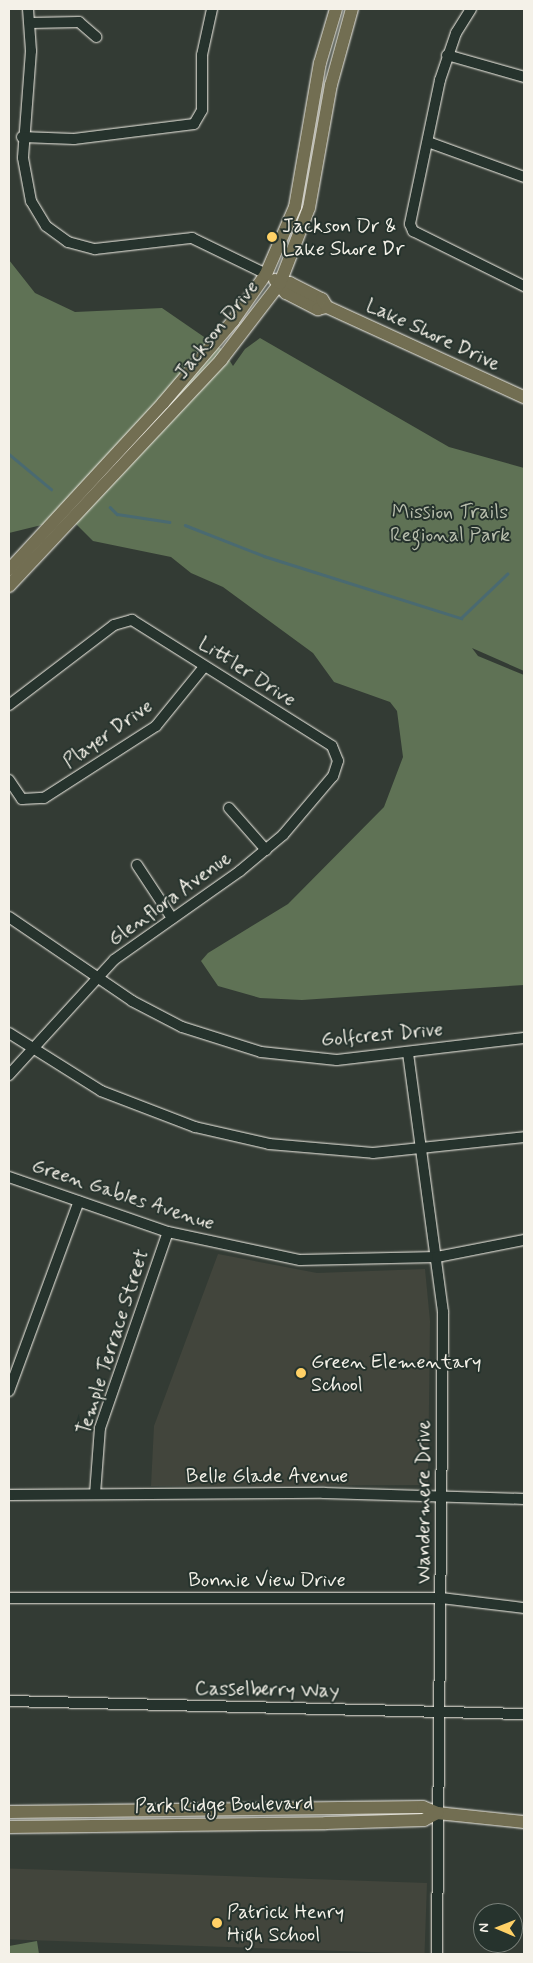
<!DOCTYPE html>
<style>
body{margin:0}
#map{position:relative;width:533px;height:1963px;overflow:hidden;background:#333b34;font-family:Mynerve,sans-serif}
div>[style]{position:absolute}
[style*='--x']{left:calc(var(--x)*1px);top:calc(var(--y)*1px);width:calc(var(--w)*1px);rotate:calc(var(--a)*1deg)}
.built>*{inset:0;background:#42453c;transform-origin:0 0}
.green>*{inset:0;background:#5f7255}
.stream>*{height:2.5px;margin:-1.25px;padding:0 1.25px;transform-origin:1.25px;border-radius:1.25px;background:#4a6a71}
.roads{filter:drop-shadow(0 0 1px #f4f1e8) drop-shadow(0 0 1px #f4f1e8)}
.minor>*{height:10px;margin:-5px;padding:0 5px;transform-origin:5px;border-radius:5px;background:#26332d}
.major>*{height:12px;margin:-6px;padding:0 6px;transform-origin:6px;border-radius:6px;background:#726e52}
.dots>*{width:14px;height:14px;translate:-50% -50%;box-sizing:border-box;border:2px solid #26332d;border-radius:50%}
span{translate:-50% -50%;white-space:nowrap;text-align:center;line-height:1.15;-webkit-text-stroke:4px #26332d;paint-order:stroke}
.poi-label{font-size:20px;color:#f4f1e8}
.left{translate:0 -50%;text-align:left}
.street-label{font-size:20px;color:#f4f1e8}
.park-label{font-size:20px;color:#b8bead}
.frame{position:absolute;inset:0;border:10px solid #f4f1e8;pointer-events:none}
.north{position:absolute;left:473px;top:1903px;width:50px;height:50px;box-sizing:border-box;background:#26332d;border:1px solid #787f78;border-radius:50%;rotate:271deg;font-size:14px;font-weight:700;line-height:20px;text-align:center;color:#f4f1e8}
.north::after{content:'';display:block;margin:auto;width:18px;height:22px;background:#ffd166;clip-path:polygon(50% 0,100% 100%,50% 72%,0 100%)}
</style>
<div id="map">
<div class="built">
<i style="clip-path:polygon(218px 1254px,317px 1273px,425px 1269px,430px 1321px,428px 1485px,151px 1486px,154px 1426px)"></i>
<i style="left:427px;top:1883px;width:71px;height:418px;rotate:92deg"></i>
</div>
<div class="green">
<i style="clip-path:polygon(9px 260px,35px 293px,75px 312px,162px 308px,223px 350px,233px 366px,245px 349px,260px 338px,449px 447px,524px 468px,524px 671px,472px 648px,478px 656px,524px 675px,524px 985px,302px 1000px,260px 998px,218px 986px,201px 961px,208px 953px,288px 904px,384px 807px,403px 757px,397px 711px,390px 702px,334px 682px,313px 653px,223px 587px,191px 573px,171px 557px,93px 541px,70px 518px,9px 533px)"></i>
<i style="clip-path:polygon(37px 1941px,39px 1954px,9px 1954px,9px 1946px)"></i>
</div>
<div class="stream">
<i style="--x:9;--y:454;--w:55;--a:39.8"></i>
<i style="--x:110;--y:507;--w:10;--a:45"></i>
<i style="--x:117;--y:514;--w:53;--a:8.7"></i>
<i style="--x:185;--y:525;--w:85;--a:21.4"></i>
<i style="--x:264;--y:556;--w:207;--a:17.5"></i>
<i style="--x:461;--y:618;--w:64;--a:-43.7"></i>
</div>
<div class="roads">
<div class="minor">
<i style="--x:28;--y:9;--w:42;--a:85.9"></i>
<i style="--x:31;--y:51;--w:107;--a:94.3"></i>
<i style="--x:23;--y:158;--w:44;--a:79.5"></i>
<i style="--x:31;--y:201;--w:29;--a:59"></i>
<i style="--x:46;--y:226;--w:27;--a:36"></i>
<i style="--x:68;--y:242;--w:28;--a:15"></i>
<i style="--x:95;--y:249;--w:98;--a:-6.5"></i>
<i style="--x:192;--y:238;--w:82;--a:25.9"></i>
<i style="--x:471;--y:9;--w:28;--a:122"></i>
<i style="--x:456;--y:33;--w:50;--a:108.8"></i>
<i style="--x:440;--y:80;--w:147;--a:101.8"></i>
<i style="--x:410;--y:224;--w:8;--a:67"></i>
<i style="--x:413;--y:231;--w:124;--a:26.4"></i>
<i style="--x:30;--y:23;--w:49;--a:-1.2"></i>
<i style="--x:79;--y:22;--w:23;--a:41"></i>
<i style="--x:447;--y:55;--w:80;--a:15.9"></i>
<i style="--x:22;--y:137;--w:52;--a:2.2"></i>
<i style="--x:74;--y:139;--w:121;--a:-7.1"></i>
<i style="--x:194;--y:124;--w:16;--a:-60"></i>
<i style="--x:202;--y:110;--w:55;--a:-90"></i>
<i style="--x:202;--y:55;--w:47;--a:-77.7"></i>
<i style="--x:428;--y:142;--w:102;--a:20"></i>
<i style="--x:9;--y:705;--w:132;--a:-37.3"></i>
<i style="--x:114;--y:625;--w:19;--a:-16"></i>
<i style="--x:132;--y:620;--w:236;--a:32.2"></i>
<i style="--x:332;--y:746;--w:16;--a:68"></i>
<i style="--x:338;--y:761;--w:16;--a:108"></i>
<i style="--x:333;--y:776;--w:77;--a:130.3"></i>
<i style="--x:283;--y:835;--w:56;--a:140.1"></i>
<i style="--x:240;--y:871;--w:154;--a:144.8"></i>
<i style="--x:114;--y:960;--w:156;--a:132.4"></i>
<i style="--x:9;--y:780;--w:23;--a:56"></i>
<i style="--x:22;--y:799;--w:22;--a:-3"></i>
<i style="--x:44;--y:798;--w:133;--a:-32.7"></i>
<i style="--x:156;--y:726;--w:76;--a:-50.9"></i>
<i style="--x:229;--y:808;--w:56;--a:48.6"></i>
<i style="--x:137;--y:865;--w:64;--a:56.6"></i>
<i style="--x:9;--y:917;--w:149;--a:34.3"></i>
<i style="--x:132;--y:1001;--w:56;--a:27.5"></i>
<i style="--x:182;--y:1027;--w:83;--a:17.6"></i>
<i style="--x:261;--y:1052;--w:76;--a:6"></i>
<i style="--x:337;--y:1060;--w:188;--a:-6.7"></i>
<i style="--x:9;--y:1033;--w:109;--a:32.2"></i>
<i style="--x:101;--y:1091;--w:101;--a:21"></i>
<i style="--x:195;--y:1127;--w:76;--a:12.9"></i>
<i style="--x:269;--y:1144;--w:104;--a:4.9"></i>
<i style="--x:373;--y:1153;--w:152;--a:-6"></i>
<i style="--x:408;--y:1053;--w:261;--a:82.3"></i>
<i style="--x:443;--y:1312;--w:642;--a:90.54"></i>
<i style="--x:9;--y:1177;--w:168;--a:19.1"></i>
<i style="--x:168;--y:1232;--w:135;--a:12"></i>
<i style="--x:300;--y:1260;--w:137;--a:-1.3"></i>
<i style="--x:437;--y:1257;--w:89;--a:-11.1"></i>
<i style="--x:9;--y:1391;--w:202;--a:-69.8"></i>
<i style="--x:95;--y:1494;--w:66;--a:-85.7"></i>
<i style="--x:100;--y:1428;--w:207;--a:-70.9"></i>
<i style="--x:9;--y:1495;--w:315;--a:-0.4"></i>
<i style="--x:324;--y:1493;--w:200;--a:1.7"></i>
<i style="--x:9;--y:1598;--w:432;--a:0"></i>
<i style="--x:441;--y:1598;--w:84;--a:6.9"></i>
<i style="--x:9;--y:1701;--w:515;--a:1.45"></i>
</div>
<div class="major">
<i style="--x:275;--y:280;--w:17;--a:50"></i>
<i style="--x:286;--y:293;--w:36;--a:27"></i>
<i style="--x:318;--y:309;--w:9;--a:-13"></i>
<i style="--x:280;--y:283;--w:10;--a:0"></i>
<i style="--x:290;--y:283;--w:36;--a:27"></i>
<i style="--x:322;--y:299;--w:9;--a:58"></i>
<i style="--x:327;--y:307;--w:217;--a:24.6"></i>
<i style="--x:9;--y:570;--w:227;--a:-47.3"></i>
<i style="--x:163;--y:403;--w:108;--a:-49.5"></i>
<i style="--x:233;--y:321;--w:57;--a:-54.9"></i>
<i style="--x:266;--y:274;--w:73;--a:-66.6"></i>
<i style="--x:295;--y:207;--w:146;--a:-80.2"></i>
<i style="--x:320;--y:63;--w:56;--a:-73.5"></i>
<i style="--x:9;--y:586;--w:310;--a:-46.8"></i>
<i style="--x:221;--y:360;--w:97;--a:-52.5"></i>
<i style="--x:280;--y:283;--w:80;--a:-68.9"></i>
<i style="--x:309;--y:208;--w:125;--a:-79.9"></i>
<i style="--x:331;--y:85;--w:79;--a:-74.6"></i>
<i style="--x:9;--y:1812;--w:414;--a:-0.7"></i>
<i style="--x:423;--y:1807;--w:15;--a:23"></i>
<i style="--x:437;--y:1813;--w:87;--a:5.9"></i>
<i style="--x:9;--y:1827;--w:317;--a:-0.7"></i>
<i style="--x:326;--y:1823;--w:98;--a:-1.8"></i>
<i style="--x:424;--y:1820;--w:15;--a:-28"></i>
</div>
</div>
<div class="dots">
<i style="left:272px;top:237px;background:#ffd166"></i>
<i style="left:301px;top:1373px;background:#ffd166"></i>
<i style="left:217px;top:1923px;background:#ffd166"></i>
</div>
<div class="poi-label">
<span class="left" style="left:282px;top:238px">Jackson Dr &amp;<br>Lake Shore Dr</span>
<span class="left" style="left:311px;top:1374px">Green Elementary<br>School</span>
<span class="left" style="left:227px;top:1924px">Patrick Henry<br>High School</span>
</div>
<div class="street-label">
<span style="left:217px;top:330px;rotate:-51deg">Jackson Drive</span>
<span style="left:433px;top:335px;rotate:25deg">Lake Shore Drive</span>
<span style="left:247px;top:672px;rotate:33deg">Littler Drive</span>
<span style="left:108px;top:734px;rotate:-35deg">Player Drive</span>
<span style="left:170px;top:899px;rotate:-36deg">Glenflora Avenue</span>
<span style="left:382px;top:1035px;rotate:-5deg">Golfcrest Drive</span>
<span style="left:123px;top:1195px;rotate:18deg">Green Gables Avenue</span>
<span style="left:113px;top:1342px;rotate:-72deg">Temple Terrace Street</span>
<span style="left:267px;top:1476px">Belle Glade Avenue</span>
<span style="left:424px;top:1502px;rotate:-90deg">Wandermere Drive</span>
<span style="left:267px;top:1580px">Bonnie View Drive</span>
<span style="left:267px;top:1690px;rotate:1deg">Casselberry Way</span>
<span style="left:224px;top:1805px;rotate:-1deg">Park Ridge Boulevard</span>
</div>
<div class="park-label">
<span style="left:450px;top:524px">Mission Trails<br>Regional Park</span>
</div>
<div class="frame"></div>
<div class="north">N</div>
</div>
